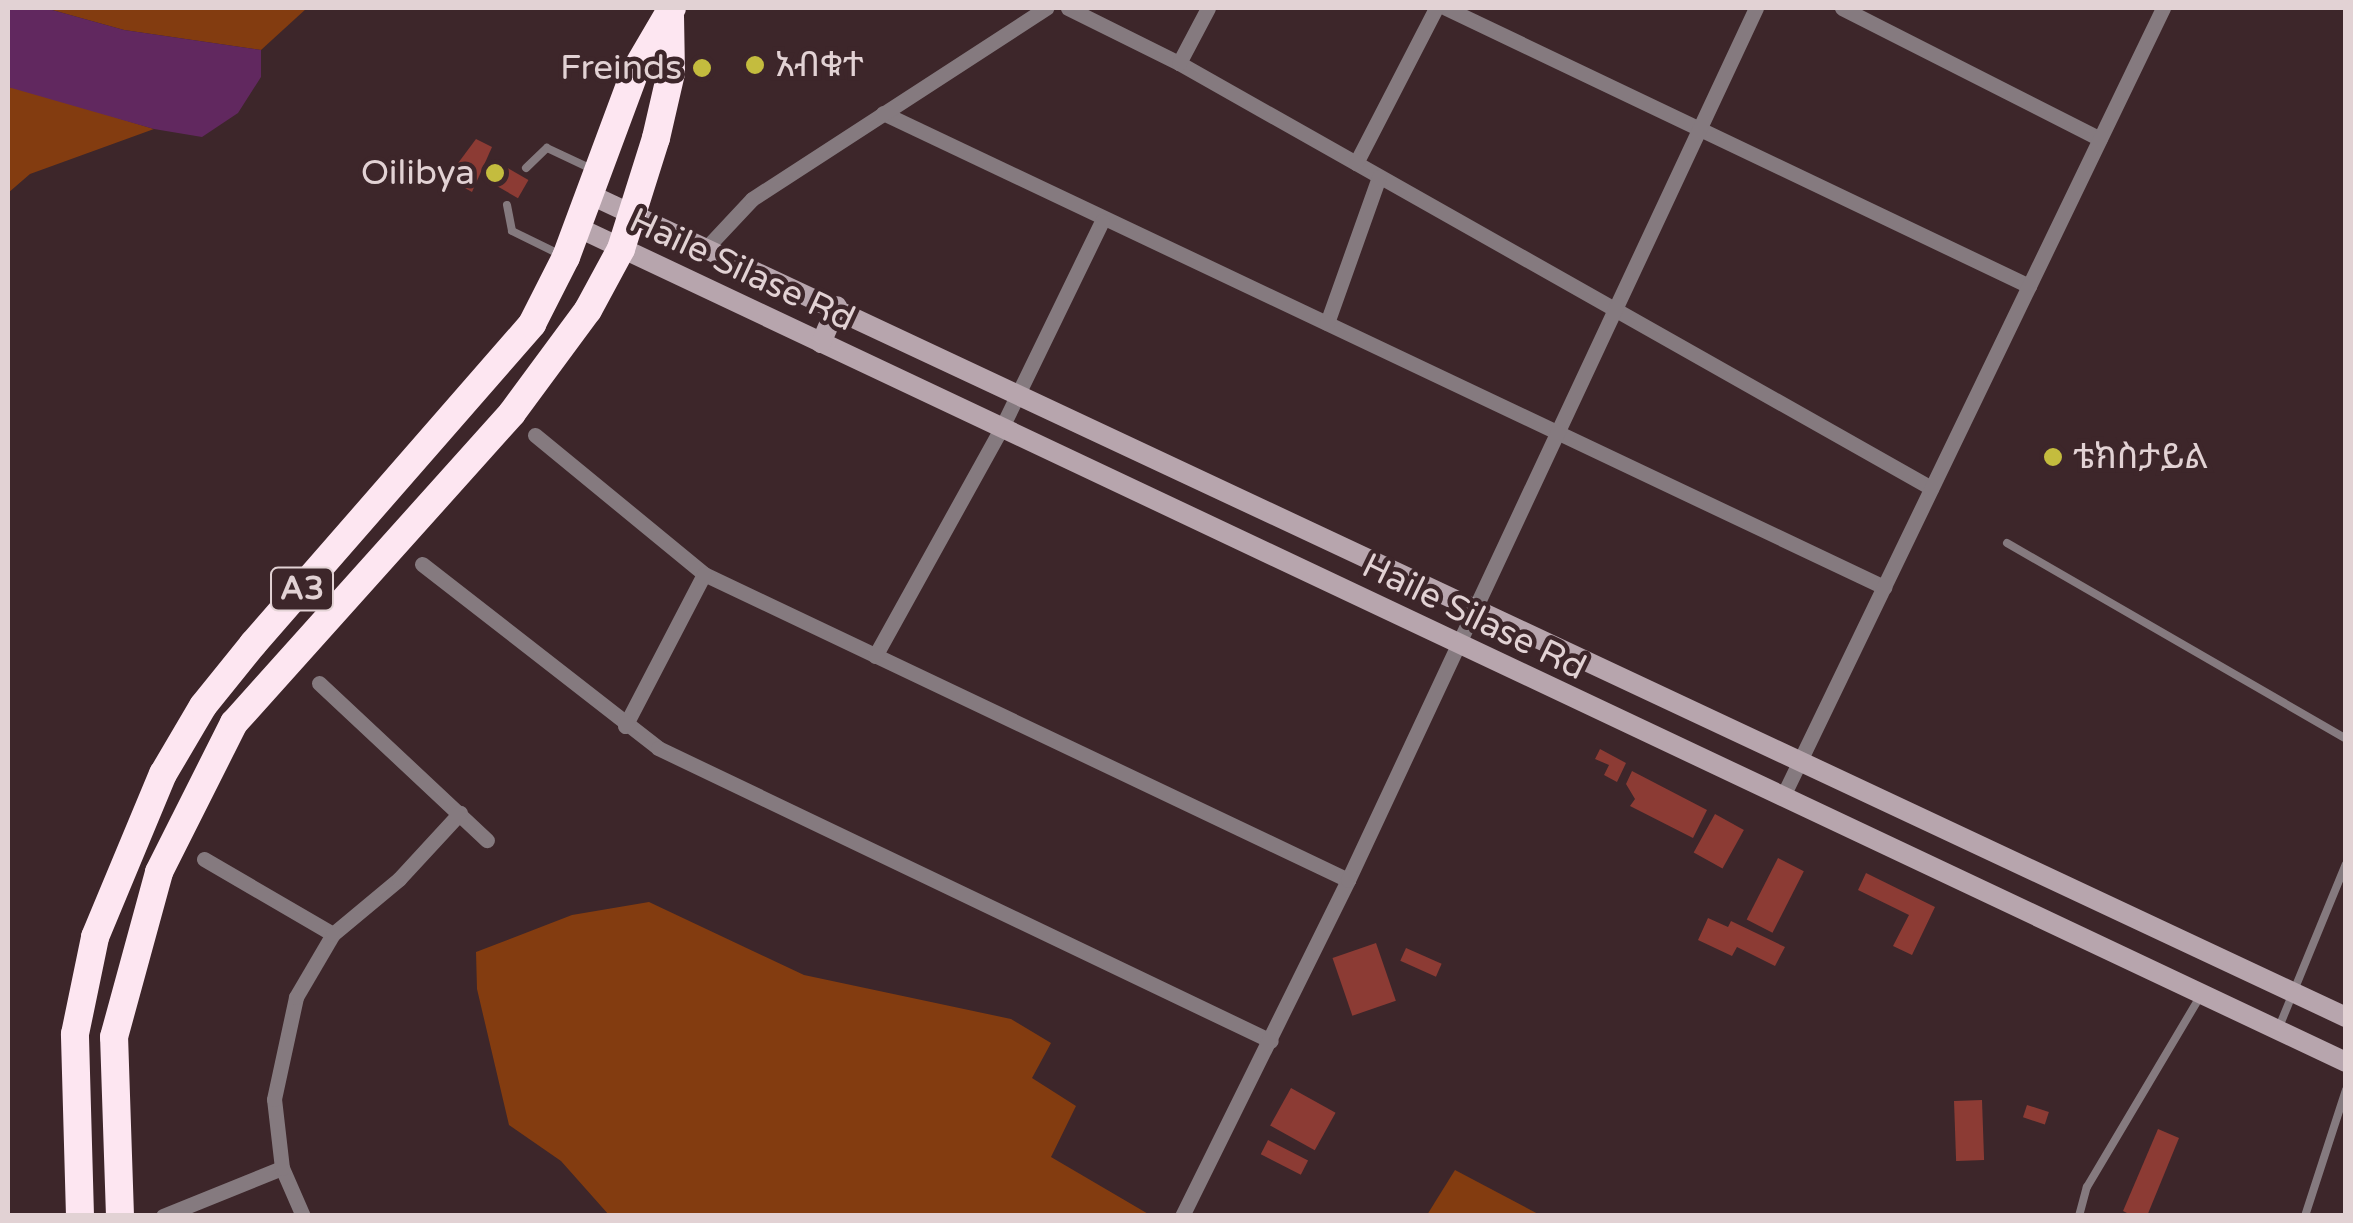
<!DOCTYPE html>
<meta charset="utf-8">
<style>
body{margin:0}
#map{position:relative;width:2353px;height:1223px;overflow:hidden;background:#3d262a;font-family:"Varela Round","Noto Sans Ethiopic",sans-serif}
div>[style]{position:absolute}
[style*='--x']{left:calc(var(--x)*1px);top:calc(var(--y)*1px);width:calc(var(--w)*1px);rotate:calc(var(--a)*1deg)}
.green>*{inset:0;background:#833c10}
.water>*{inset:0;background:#61285f}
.building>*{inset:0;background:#8c3b34;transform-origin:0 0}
.lane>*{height:8px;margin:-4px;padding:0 4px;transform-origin:4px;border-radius:4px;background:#857a7f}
.street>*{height:15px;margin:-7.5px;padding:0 7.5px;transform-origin:7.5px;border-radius:7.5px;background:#857a7f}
.secondary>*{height:20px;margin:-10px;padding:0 10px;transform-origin:10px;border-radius:10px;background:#b7a5ad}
.highway>*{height:28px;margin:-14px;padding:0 14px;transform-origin:14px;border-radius:14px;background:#fde6f1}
.dots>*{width:28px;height:28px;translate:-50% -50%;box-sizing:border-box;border:5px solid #3d262a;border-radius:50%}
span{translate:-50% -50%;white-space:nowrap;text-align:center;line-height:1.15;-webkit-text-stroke:9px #3d262a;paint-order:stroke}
.shield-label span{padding:2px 8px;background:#3d262a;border:2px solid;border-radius:8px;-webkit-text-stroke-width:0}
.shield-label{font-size:32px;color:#e2d2d4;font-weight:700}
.poi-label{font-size:35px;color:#e2d2d4}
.left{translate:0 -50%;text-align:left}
.right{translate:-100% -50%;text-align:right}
.street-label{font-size:35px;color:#e2d2d4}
.frame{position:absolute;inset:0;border:10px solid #e2d2d4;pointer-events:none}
</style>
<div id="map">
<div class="green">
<i style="clip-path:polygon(45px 8px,307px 8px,261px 50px,124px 30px)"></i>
<i style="clip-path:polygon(8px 87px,22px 89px,154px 129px,30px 174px,8px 193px)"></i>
<i style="clip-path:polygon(649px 902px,804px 975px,1011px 1019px,1051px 1043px,1032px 1078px,1076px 1106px,1051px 1157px,1150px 1215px,609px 1215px,561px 1161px,509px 1125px,477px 989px,476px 952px,572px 915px)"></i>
<i style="clip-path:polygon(1455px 1170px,1540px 1215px,1427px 1215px)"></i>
</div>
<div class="water">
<i style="clip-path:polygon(8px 8px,45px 8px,124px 30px,261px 50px,261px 77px,238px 113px,202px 137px,154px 129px,8px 87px)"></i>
</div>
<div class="building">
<i style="clip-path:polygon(476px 139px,492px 147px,472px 192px,447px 178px)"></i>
<i style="left:499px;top:163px;width:34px;height:21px;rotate:30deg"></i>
<i style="clip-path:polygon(1600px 749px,1626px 763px,1617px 782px,1604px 775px,1609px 765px,1595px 759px)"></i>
<i style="clip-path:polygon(1632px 771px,1707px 810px,1693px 838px,1630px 806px,1635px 799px,1626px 784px)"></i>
<i style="left:1715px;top:814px;width:33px;height:44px;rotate:29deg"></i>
<i style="left:1778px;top:858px;width:29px;height:69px;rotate:27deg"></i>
<i style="clip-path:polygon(1866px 873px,1935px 907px,1912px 955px,1893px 946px,1909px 915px,1858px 890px)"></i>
<i style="clip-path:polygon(1708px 918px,1728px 927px,1731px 921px,1785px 947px,1775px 966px,1737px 947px,1732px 956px,1698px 940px)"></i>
<i style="left:1376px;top:943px;width:61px;height:46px;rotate:71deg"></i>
<i style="left:1406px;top:948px;width:39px;height:14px;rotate:24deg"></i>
<i style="left:1291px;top:1088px;width:51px;height:43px;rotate:29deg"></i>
<i style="left:1982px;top:1100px;width:60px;height:28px;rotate:88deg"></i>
<i style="left:2027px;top:1105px;width:23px;height:13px;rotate:18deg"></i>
<i style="clip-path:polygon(2158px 1129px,2179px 1138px,2147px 1216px,2133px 1216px,2123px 1211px)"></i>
<i style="left:1268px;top:1140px;width:45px;height:16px;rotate:27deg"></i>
</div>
<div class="lane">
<i style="--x:526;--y:168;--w:29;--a:-44"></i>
<i style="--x:547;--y:148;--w:52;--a:25.1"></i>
<i style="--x:507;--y:205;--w:26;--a:79"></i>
<i style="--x:512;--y:231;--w:52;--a:26.1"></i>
<i style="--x:2007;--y:543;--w:392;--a:30"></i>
<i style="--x:2279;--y:1027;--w:176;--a:-67.7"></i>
<i style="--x:2079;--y:1216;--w:30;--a:-75"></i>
<i style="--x:2087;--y:1187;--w:223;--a:-59.3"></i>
<i style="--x:2305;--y:1216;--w:133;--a:-72"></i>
</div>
<div class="street">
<i style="--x:1068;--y:8;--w:124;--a:26.4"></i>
<i style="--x:1179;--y:63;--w:864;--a:29.47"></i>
<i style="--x:1446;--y:8;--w:646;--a:25.49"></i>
<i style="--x:1842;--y:8;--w:289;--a:26.9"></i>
<i style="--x:1179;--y:63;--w:62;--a:-62.2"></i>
<i style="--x:883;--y:113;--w:1108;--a:25.34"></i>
<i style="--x:1356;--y:163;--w:174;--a:-62.7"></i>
<i style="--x:708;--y:246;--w:64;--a:-46.9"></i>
<i style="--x:752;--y:199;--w:351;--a:-33"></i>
<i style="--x:1327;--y:323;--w:155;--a:-70.4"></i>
<i style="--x:535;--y:435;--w:219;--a:39.4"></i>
<i style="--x:704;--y:574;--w:713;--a:25.41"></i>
<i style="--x:422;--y:564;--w:299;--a:37.9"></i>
<i style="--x:658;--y:748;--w:679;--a:25.55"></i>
<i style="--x:875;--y:656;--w:260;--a:-61"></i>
<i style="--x:1001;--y:429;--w:231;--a:-64.1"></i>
<i style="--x:319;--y:683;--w:230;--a:43.1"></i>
<i style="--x:625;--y:726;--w:171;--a:-62.5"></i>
<i style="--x:1782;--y:798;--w:877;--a:-64.25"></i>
<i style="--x:204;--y:859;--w:149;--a:30.2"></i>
<i style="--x:163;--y:1216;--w:128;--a:-22"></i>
<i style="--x:303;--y:1216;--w:52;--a:-113.6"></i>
<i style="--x:282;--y:1168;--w:69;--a:-96.6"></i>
<i style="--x:274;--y:1099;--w:104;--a:-77.8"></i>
<i style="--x:296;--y:997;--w:73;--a:-59.6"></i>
<i style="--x:333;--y:934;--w:86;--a:-39.8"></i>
<i style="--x:399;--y:879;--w:90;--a:-47.3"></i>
<i style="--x:1182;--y:1216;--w:375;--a:-63.7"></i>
<i style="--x:1348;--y:880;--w:963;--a:-64.93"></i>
</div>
<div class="secondary">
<i style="--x:591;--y:195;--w:1938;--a:25.1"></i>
<i style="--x:577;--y:227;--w:1956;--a:25.27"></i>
<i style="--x:821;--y:343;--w:40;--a:-66.6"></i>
</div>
<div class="highway">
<i style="--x:80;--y:1216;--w:182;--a:-91.6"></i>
<i style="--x:75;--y:1034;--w:99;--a:-78.3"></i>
<i style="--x:95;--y:937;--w:177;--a:-67.4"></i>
<i style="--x:163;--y:774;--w:79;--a:-59.5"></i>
<i style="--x:203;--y:706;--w:80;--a:-51.1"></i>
<i style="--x:253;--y:644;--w:425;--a:-48.9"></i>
<i style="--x:532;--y:324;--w:75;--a:-63.1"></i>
<i style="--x:566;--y:257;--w:198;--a:-69.6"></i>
<i style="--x:635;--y:71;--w:73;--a:-59.6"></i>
<i style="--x:120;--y:1216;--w:179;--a:-91.9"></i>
<i style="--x:114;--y:1037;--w:171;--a:-74.7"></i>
<i style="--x:159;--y:872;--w:167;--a:-63.3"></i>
<i style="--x:234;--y:723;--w:416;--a:-48.1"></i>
<i style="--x:512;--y:413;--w:128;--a:-53.6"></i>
<i style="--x:588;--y:310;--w:69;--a:-61.6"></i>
<i style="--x:621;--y:249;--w:116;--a:-72.5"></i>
<i style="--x:656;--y:138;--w:67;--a:-77"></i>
<i style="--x:671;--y:73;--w:56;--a:-91"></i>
</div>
<div class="dots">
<i style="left:755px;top:65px;background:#c4bc3e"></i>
<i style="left:702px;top:68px;background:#c4bc3e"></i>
<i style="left:495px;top:173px;background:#c4bc3e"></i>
<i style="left:2053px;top:457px;background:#c4bc3e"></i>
</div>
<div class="shield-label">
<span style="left:302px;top:589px">A3</span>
</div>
<div class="poi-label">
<span class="left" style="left:775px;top:65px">አብቁተ</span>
<span class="right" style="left:682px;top:68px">Freinds</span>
<span class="right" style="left:475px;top:173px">Oilibya</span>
<span class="left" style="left:2073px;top:457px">ቴክስታይል</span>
</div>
<div class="street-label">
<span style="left:742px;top:270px;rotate:25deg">Haile Silase Rd</span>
<span style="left:1474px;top:617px;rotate:26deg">Haile Silase Rd</span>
</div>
<div class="frame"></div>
</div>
